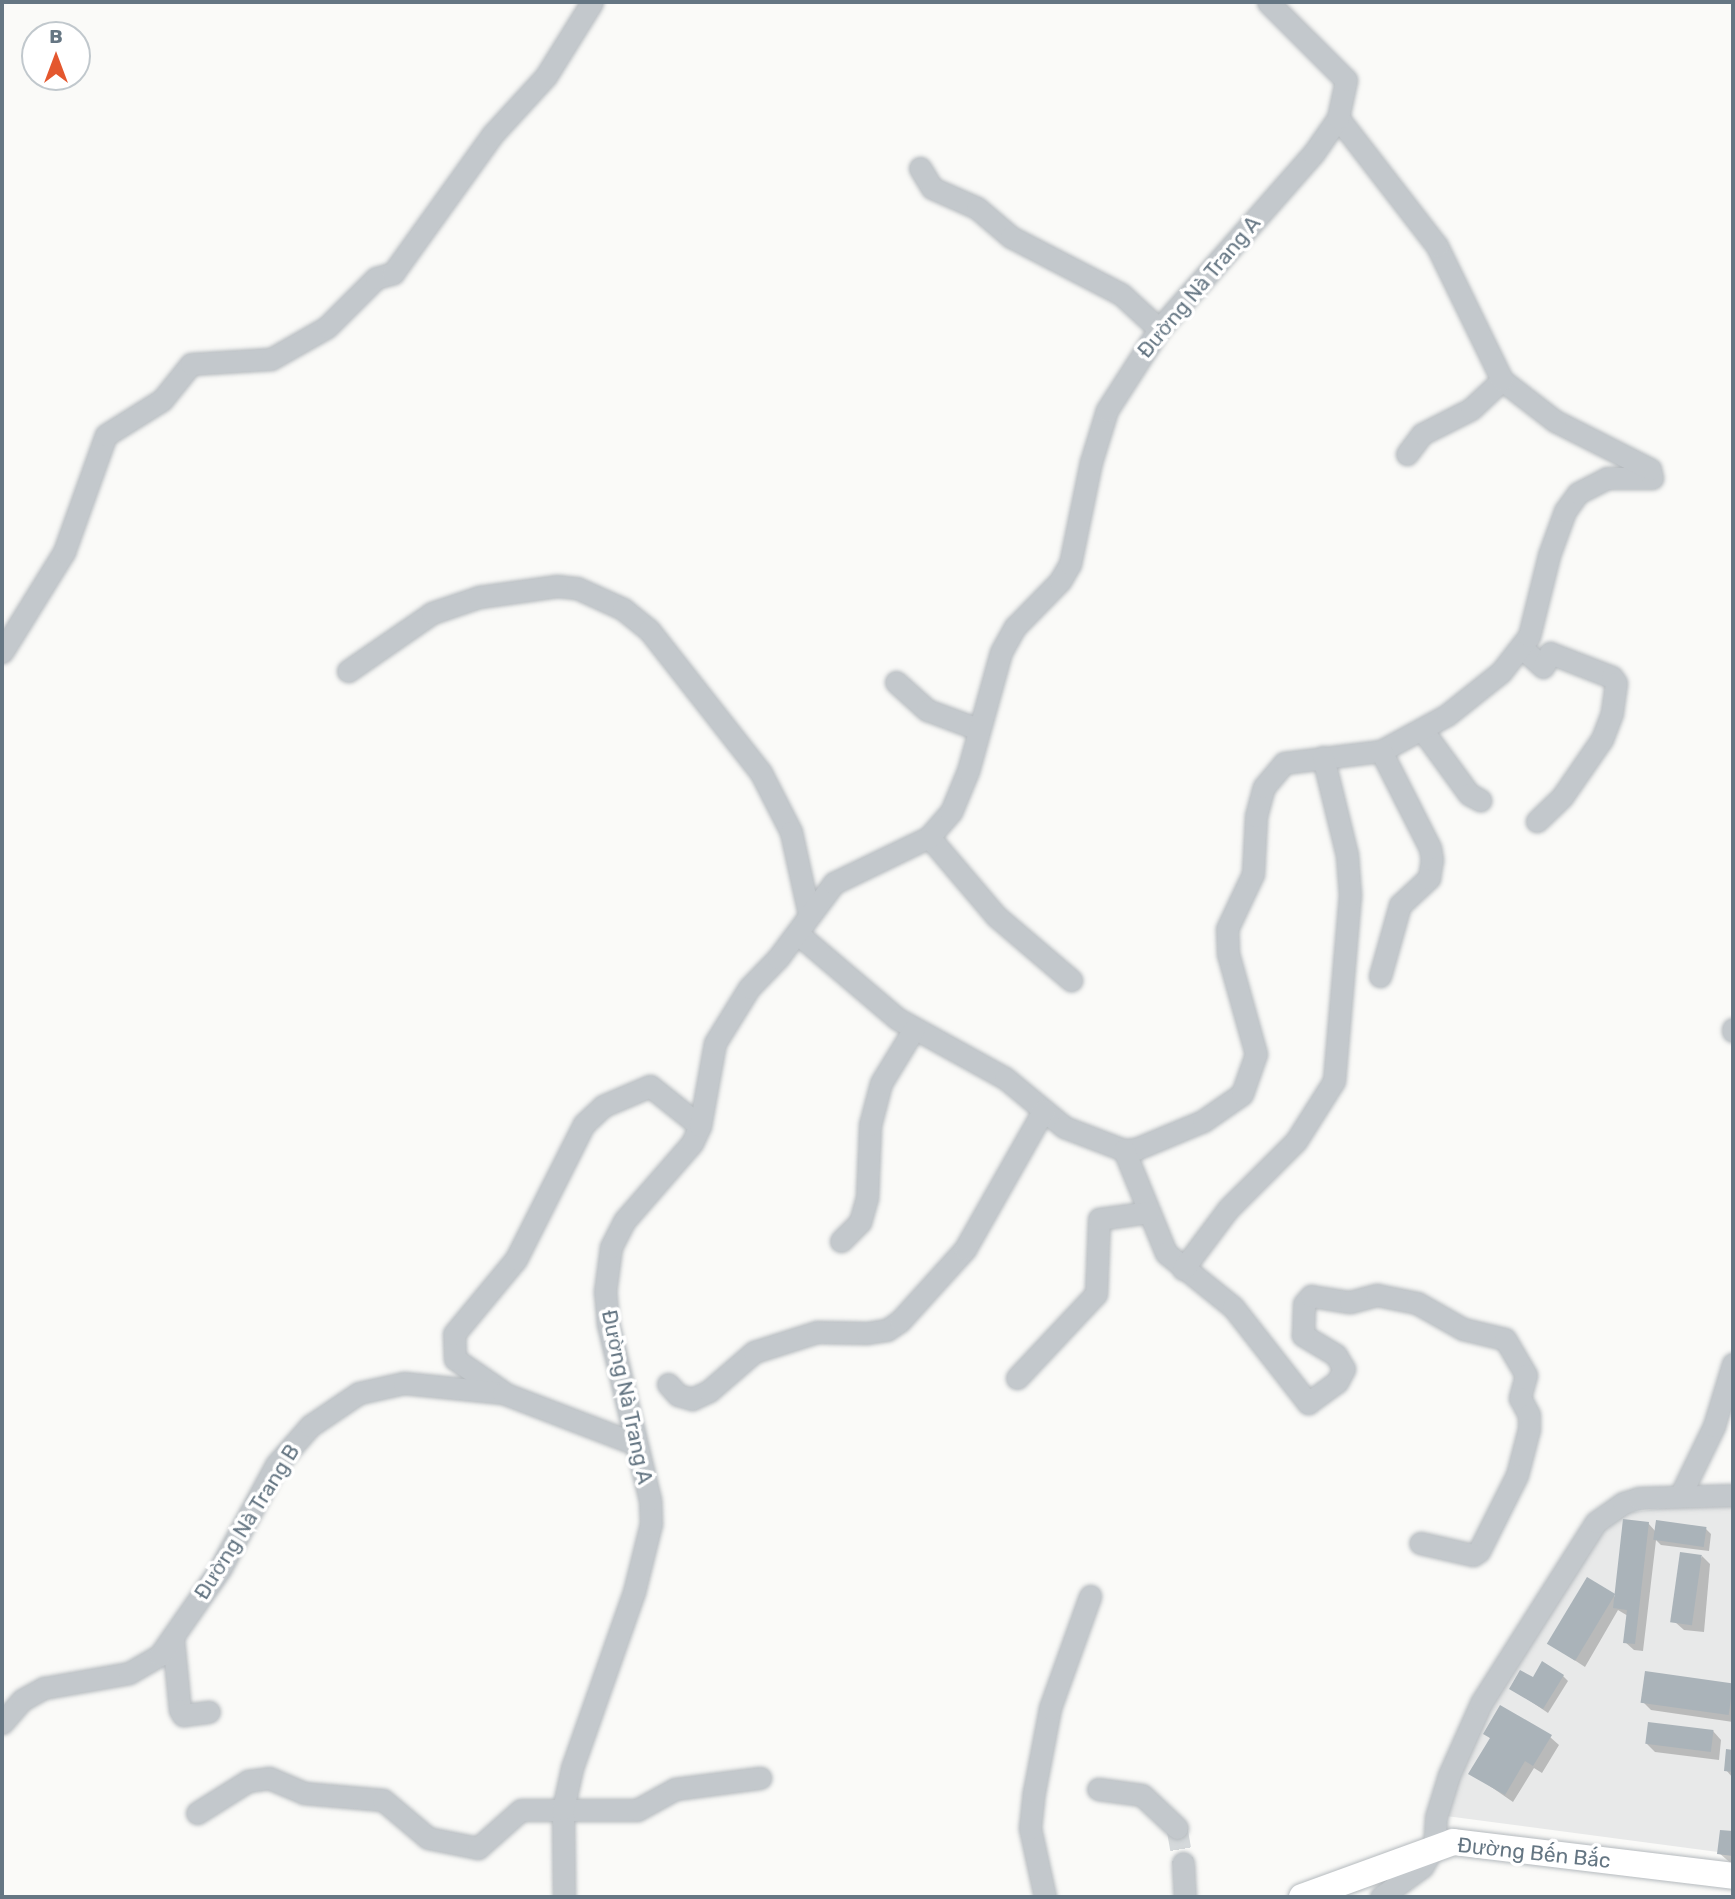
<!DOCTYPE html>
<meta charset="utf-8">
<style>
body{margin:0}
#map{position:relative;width:1735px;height:1899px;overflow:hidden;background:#fafaf8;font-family:Rubik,sans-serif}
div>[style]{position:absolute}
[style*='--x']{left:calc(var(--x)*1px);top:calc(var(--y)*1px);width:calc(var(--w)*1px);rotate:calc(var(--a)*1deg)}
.built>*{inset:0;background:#e8e9e9}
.shadow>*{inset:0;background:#0003}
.building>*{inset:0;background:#aab3b9;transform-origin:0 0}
.minor-tunnel>*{height:21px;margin-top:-10.5px;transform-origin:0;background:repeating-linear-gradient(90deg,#d5d9db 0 21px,transparent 0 31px)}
.roads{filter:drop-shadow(0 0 2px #b5babe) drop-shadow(0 0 2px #b5babe)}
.minor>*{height:21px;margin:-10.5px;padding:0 10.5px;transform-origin:10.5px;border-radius:10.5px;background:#c3c8cc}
.major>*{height:26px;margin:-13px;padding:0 13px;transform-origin:13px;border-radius:13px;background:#fff}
span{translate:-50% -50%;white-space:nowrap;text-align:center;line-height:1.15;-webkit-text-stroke:7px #fff;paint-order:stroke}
.street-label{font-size:21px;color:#657683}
.frame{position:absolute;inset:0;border:4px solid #657683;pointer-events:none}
.north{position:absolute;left:21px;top:21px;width:70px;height:70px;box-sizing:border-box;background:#fff;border:2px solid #c1c8cd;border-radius:50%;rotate:0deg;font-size:19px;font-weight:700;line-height:28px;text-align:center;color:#657683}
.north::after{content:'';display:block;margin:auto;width:24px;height:32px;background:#e4572e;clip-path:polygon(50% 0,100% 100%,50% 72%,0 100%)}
</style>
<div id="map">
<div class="built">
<i style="clip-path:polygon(1715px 1502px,1733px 1503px,1733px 1854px,1446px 1816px,1466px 1752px,1507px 1676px,1607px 1525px,1617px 1514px)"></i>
</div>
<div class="shadow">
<i style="clip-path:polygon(1648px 1523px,1656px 1532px,1706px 1529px,1711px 1534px,1709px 1551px,1661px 1545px,1656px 1540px,1643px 1651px,1634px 1650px,1625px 1642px,1628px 1616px,1618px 1610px,1585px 1667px,1550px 1644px,1613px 1595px,1616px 1598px)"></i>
<i style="clip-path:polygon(1702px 1556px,1710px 1564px,1704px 1632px,1684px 1630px,1675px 1622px)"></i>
<i style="clip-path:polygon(1647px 1673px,1733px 1685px,1733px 1722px,1651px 1710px,1643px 1702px)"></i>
<i style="clip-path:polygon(1563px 1676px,1568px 1681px,1548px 1713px,1511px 1688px,1533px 1679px)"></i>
<i style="clip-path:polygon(1713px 1731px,1721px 1740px,1719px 1760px,1655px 1752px,1647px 1744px)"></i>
<i style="clip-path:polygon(1486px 1734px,1550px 1737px,1559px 1745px,1542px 1773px,1534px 1768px,1513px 1802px,1471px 1773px,1491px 1739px)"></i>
<i style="clip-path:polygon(1728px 1751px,1733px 1751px,1733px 1778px,1726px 1770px)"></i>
<i style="clip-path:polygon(1722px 1832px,1733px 1833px,1733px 1865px,1719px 1853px)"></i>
</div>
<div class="building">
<i style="clip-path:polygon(1623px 1519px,1649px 1522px,1635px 1644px,1623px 1643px,1627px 1610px,1613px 1608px)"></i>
<i style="left:1656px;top:1520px;width:51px;height:20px;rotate:8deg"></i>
<i style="left:1680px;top:1552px;width:22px;height:71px;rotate:8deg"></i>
<i style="left:1587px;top:1577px;width:33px;height:78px;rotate:31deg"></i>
<i style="clip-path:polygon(1542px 1661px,1564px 1675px,1543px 1709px,1509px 1689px,1520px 1670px,1533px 1677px)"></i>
<i style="left:1645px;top:1671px;width:89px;height:32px;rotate:8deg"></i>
<i style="clip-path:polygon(1500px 1705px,1552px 1735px,1533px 1766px,1525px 1761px,1505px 1795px,1468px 1774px,1490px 1738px,1483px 1734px)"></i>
<i style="left:1648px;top:1722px;width:66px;height:22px;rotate:7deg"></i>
<i style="clip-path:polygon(1726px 1749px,1733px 1750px,1733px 1772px,1724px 1771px)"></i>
<i style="clip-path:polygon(1720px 1830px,1733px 1831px,1733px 1856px,1717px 1854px)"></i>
</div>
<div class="minor-tunnel">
<i style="--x:1177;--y:1828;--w:36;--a:80"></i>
</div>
<div class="roads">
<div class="minor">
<i style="--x:920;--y:168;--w:23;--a:59"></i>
<i style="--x:932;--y:188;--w:49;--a:24"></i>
<i style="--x:977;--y:208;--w:45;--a:40.5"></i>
<i style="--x:1011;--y:237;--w:124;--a:27.4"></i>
<i style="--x:1121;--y:294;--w:52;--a:42.6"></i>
<i style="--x:1407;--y:454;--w:25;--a:-53"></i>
<i style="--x:1422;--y:434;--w:55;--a:-27"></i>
<i style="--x:1471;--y:409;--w:42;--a:-43.1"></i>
<i style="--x:1522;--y:648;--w:28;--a:42"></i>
<i style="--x:1543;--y:667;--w:16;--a:-63"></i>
<i style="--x:1550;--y:653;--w:66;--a:21.2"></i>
<i style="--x:1612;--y:677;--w:7;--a:56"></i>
<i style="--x:1616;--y:683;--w:30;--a:98"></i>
<i style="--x:1612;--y:713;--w:28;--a:111"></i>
<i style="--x:1602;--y:739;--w:70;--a:124.6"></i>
<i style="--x:1562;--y:797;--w:35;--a:136"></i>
<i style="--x:2;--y:652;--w:118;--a:-58.2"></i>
<i style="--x:64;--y:552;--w:124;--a:-70.3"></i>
<i style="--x:106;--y:435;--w:66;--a:-32"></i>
<i style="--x:162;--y:400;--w:46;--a:-51.1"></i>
<i style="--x:191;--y:364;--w:80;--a:-3.6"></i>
<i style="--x:271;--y:359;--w:64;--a:-29.7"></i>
<i style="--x:327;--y:327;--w:69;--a:-45"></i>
<i style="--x:376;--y:278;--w:18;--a:-16"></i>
<i style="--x:393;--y:273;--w:170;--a:-54.3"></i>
<i style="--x:492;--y:135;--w:80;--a:-47.5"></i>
<i style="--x:546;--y:76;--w:87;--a:-58.1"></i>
<i style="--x:348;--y:671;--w:102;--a:-34.6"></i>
<i style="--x:432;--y:613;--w:50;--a:-18.8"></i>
<i style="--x:479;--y:597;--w:79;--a:-8"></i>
<i style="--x:557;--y:586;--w:20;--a:6"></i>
<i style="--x:577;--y:588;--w:51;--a:24.5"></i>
<i style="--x:623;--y:609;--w:33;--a:39"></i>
<i style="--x:649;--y:630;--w:182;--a:51.9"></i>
<i style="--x:761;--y:773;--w:66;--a:63"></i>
<i style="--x:791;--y:832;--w:84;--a:77.6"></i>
<i style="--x:896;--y:682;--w:42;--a:42.1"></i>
<i style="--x:927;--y:710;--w:54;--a:20.4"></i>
<i style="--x:1423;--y:731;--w:78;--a:53.9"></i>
<i style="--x:1469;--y:794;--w:13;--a:29"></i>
<i style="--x:929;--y:837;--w:104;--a:49.7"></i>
<i style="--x:996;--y:916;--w:99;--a:40.5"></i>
<i style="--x:798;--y:934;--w:131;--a:40.4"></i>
<i style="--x:898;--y:1019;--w:122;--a:28.9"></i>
<i style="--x:1005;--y:1078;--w:77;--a:39.7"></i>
<i style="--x:1064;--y:1127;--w:64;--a:21"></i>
<i style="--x:1124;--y:1150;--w:12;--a:-5"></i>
<i style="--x:1136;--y:1149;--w:73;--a:-22.7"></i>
<i style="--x:1203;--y:1121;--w:47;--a:-34.7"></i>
<i style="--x:1242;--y:1094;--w:42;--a:-70.7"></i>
<i style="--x:1256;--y:1054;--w:104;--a:-105.6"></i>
<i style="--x:1228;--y:954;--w:25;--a:-92"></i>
<i style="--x:1227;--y:929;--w:61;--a:-64.7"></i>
<i style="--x:1253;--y:874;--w:58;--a:-87"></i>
<i style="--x:1256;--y:816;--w:30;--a:-75"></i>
<i style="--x:1264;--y:787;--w:31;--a:-50"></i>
<i style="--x:1284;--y:763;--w:98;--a:-7.1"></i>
<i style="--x:1381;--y:751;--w:75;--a:-28.6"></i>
<i style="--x:1447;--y:715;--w:69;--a:-38.5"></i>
<i style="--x:1501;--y:672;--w:46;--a:-52.1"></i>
<i style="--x:1529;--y:636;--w:83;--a:-76.1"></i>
<i style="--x:1549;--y:555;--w:47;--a:-70"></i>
<i style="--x:1565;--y:511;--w:22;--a:-54"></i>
<i style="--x:1578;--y:493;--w:33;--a:-27"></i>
<i style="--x:1607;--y:478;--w:45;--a:0"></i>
<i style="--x:1652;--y:478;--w:9;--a:-103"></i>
<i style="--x:1650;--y:469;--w:106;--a:-153.2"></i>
<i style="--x:1555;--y:421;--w:67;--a:-142.3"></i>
<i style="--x:1502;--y:380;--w:149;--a:-115.9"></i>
<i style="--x:1437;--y:246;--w:162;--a:-127.7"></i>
<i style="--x:1380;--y:976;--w:74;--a:-74.3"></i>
<i style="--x:1400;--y:905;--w:40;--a:-43"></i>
<i style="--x:1429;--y:878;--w:18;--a:-81"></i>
<i style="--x:1432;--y:860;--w:12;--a:-99"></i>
<i style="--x:1430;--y:848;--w:109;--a:-116.8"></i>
<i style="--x:1733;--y:1031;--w:2;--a:-90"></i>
<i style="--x:1124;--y:1150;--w:111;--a:67.8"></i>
<i style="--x:1166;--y:1253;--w:86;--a:38.9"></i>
<i style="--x:1233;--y:1307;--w:122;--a:52"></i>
<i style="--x:1308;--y:1403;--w:36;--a:-36"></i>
<i style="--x:1337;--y:1382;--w:15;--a:-62"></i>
<i style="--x:1344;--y:1369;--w:16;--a:-120"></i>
<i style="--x:1336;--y:1355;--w:39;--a:-149"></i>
<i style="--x:1303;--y:1335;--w:31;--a:-88"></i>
<i style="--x:1304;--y:1304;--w:11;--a:-49"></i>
<i style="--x:1311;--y:1296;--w:39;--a:9"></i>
<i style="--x:1350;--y:1302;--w:28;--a:-15"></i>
<i style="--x:1377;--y:1295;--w:41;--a:11.3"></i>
<i style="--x:1417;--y:1303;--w:53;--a:29.5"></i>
<i style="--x:1463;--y:1329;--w:43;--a:13.4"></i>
<i style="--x:1505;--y:1339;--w:42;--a:59.7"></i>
<i style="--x:1526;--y:1375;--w:24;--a:105"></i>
<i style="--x:1520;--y:1398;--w:19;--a:62"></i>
<i style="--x:1529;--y:1415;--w:14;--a:90"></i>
<i style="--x:1529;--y:1429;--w:48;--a:104.6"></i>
<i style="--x:1517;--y:1475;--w:85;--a:116.6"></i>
<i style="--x:1479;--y:1551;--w:7;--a:146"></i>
<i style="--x:1473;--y:1555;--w:54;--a:-167.2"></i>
<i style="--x:841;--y:1241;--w:27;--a:-45"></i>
<i style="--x:860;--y:1222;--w:25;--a:-74"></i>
<i style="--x:867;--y:1198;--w:73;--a:-87.6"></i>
<i style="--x:870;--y:1125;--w:43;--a:-75.3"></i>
<i style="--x:881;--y:1083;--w:63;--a:-58.6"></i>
<i style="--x:1183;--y:1269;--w:75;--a:-53.1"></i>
<i style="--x:1228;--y:1209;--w:96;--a:-45"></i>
<i style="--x:1296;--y:1141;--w:71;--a:-57.7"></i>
<i style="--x:1334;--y:1081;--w:187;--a:-85.1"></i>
<i style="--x:1350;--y:895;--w:40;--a:-94.3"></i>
<i style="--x:1347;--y:855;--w:101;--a:-103.8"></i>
<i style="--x:1017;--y:1378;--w:115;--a:-46.8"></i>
<i style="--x:1096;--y:1294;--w:75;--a:-87.7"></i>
<i style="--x:1099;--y:1219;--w:50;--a:-8"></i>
<i style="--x:668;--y:1384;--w:15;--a:48"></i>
<i style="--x:678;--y:1395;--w:15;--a:16"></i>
<i style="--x:692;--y:1399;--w:19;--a:-25"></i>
<i style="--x:709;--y:1391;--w:60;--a:-40.9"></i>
<i style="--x:754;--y:1352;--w:66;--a:-17.6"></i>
<i style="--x:817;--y:1332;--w:50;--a:1.1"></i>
<i style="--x:867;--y:1333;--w:20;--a:-9"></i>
<i style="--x:887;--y:1330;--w:16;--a:-35"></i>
<i style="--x:900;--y:1321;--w:97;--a:-47.9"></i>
<i style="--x:965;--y:1249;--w:159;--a:-60.5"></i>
<i style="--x:503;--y:1392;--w:58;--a:-145.5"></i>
<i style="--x:455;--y:1359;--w:25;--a:-92"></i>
<i style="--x:454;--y:1334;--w:97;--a:-50.4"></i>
<i style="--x:516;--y:1259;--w:151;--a:-63.3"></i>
<i style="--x:584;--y:1124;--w:26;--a:-43"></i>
<i style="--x:603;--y:1106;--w:51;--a:-23.1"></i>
<i style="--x:650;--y:1086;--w:64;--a:38.7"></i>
<i style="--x:1681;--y:1494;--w:76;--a:-64.1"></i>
<i style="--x:1714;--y:1426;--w:65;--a:-73"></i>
<i style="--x:173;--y:1639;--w:71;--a:84.4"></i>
<i style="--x:180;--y:1710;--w:6;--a:59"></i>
<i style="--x:183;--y:1715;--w:26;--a:-7"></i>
<i style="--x:2;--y:1723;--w:30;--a:-49"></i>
<i style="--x:22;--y:1700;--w:25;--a:-29"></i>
<i style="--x:44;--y:1688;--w:86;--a:-10"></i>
<i style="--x:129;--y:1673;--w:36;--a:-30"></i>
<i style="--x:160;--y:1655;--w:105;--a:-55.1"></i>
<i style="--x:220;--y:1569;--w:118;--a:-61.7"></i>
<i style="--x:276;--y:1465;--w:52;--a:-48.9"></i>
<i style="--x:310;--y:1426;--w:59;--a:-34"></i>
<i style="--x:359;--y:1393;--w:46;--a:-12.5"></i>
<i style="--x:404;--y:1383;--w:100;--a:5.8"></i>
<i style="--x:503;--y:1393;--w:142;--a:21"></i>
<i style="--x:1098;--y:1789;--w:44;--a:7.8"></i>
<i style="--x:1142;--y:1795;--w:48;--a:43.3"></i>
<i style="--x:197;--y:1813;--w:60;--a:-32.1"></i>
<i style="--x:248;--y:1781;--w:21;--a:-8"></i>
<i style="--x:269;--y:1778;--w:38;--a:23"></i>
<i style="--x:304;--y:1793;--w:79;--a:5.1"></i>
<i style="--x:383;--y:1800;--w:59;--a:40.2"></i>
<i style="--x:428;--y:1838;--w:51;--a:11.3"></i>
<i style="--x:478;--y:1848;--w:57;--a:-41.5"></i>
<i style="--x:521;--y:1810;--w:116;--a:0"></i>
<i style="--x:637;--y:1810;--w:43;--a:-28.9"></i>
<i style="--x:675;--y:1789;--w:86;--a:-7.4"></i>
<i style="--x:1183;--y:1863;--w:34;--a:87"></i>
<i style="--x:564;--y:1897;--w:88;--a:-90.7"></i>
<i style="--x:563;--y:1809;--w:42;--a:-77.6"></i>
<i style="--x:572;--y:1768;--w:187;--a:-70.6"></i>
<i style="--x:634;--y:1592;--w:70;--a:-76"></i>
<i style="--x:651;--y:1524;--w:24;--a:-92"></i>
<i style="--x:650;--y:1500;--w:181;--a:-103.4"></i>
<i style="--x:608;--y:1324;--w:32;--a:-95"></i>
<i style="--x:605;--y:1292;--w:45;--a:-82.4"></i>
<i style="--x:611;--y:1247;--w:30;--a:-63"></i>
<i style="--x:625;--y:1220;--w:102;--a:-49"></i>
<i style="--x:692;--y:1143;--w:19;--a:-65"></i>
<i style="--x:700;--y:1126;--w:84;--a:-79.8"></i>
<i style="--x:715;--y:1043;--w:65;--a:-58.3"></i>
<i style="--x:749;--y:988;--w:42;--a:-46"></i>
<i style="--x:778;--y:958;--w:94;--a:-53.3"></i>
<i style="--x:834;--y:883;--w:106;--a:-25.8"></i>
<i style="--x:929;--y:837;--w:33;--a:-49"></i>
<i style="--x:951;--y:812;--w:44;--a:-67.5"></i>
<i style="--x:968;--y:771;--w:123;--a:-74.5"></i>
<i style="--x:1001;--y:652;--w:29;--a:-61"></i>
<i style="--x:1015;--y:627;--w:64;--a:-45.6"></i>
<i style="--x:1060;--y:581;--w:20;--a:-60"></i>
<i style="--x:1070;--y:564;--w:104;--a:-78.4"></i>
<i style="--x:1091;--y:462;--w:54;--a:-72.9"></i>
<i style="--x:1107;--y:410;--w:96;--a:-57.3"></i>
<i style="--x:1159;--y:329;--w:233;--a:-48.7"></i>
<i style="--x:1313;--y:154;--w:44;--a:-55.2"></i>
<i style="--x:1338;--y:118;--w:39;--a:-78"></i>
<i style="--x:1346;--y:80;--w:110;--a:-135"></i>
<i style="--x:1045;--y:1897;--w:71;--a:-102.3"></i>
<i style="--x:1030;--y:1828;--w:36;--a:-84"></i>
<i style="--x:1034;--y:1792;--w:86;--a:-79.2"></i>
<i style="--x:1050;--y:1708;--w:119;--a:-70.3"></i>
<i style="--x:1381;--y:1897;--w:51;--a:-36.2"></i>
<i style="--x:1422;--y:1867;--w:23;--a:-59"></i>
<i style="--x:1434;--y:1847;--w:30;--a:-86"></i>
<i style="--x:1436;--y:1817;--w:44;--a:-72.8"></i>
<i style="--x:1449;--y:1775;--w:79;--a:-66"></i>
<i style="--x:1481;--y:1703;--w:214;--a:-57.6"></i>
<i style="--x:1596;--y:1522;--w:33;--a:-35"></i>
<i style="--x:1623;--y:1503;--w:17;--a:-17"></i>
<i style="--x:1639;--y:1498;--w:94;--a:-1.8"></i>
</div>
<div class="major">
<i style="--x:1302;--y:1897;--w:161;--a:-20"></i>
<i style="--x:1453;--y:1842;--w:282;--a:6.9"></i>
</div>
</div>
<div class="street-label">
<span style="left:1199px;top:287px;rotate:-50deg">Đường Nà Trang A</span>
<span style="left:627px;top:1397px;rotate:78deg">Đường Nà Trang A</span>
<span style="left:247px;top:1522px;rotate:-58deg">Đường Nà Trang B</span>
<span style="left:1534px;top:1853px;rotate:6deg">Đường Bến Bắc</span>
</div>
<div class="frame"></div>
<div class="north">B</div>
</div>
